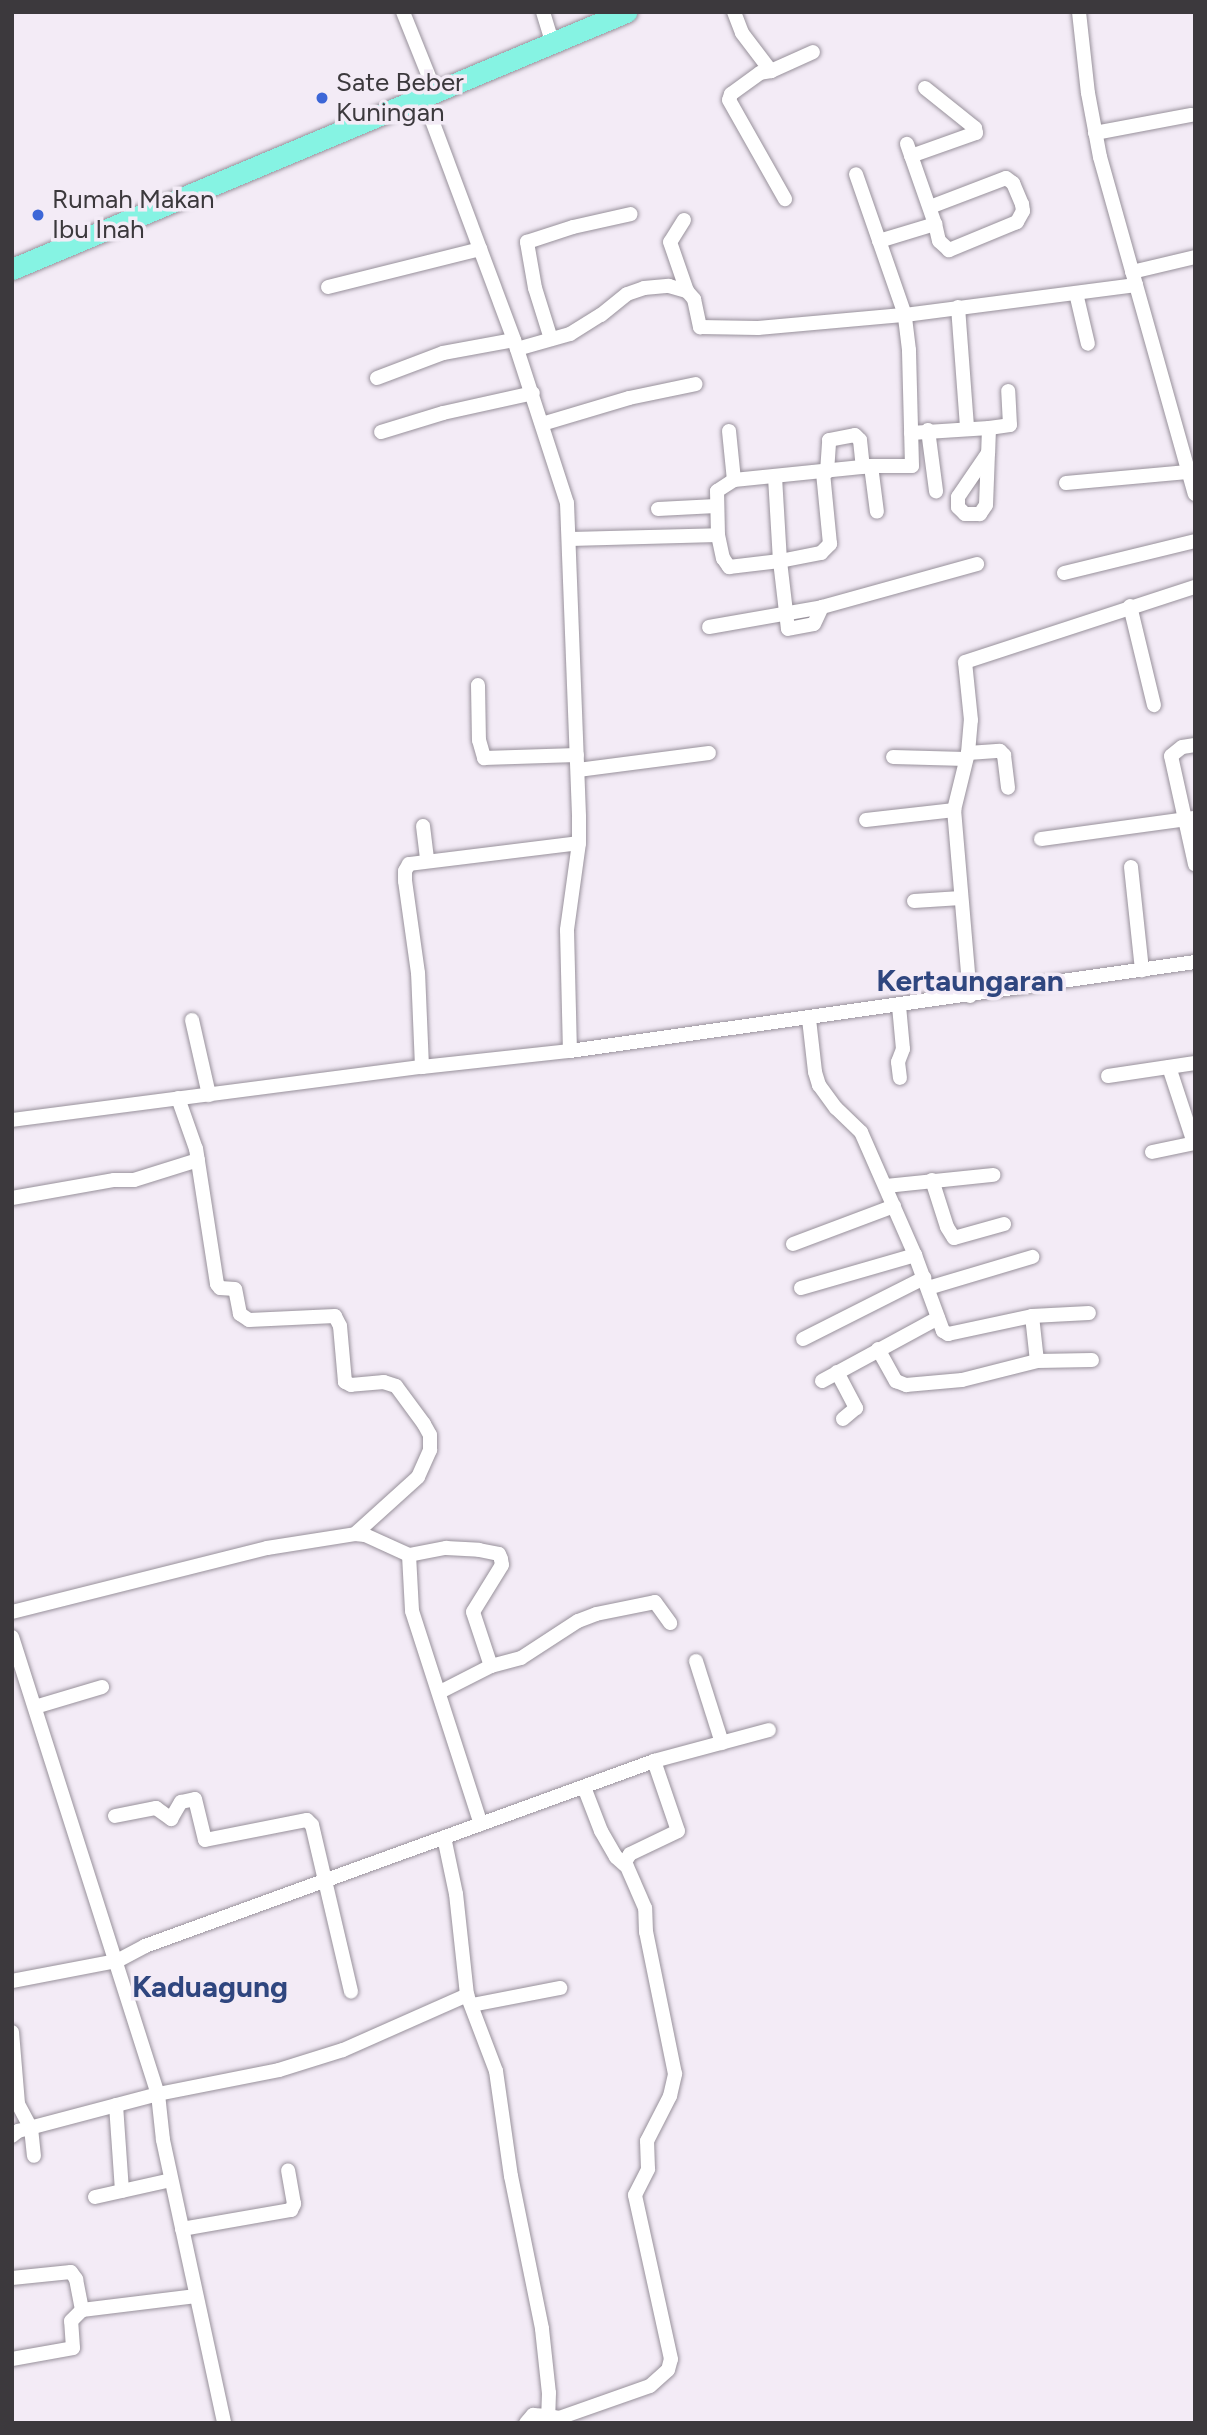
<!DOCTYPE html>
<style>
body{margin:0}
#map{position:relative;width:1207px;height:2435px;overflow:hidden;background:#f3ebf6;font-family:Figtree,sans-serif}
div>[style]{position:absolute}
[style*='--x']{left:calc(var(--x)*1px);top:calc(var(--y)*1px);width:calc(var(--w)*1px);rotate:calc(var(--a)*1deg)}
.roads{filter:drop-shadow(0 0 2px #98919b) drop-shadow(0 0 2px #98919b)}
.street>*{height:14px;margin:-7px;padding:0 7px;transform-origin:7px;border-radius:7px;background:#fff}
.primary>*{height:21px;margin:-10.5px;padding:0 10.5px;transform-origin:10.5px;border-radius:10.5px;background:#86f3e3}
.dots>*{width:19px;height:19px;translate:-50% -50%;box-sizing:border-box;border:4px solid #f3ebf6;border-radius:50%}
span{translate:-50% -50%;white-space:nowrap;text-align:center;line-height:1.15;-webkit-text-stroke:7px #f3ebf6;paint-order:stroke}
.poi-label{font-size:26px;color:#3c393d}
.left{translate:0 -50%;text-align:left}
.quarter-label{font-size:30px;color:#2f467f;font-weight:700}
.frame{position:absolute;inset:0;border:14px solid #3c393d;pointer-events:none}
</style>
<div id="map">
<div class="roads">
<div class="street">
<i style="--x:403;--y:12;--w:88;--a:68.1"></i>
<i style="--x:543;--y:12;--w:34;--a:73"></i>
<i style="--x:734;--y:12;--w:22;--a:69"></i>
<i style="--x:742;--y:33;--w:48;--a:52.7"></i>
<i style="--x:771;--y:71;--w:11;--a:170"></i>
<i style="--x:760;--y:73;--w:36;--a:144"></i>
<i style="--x:731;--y:94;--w:6;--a:108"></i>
<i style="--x:729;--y:100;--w:114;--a:60.5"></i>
<i style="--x:1079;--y:12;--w:81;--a:83.7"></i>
<i style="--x:1088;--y:93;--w:65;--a:79.4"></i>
<i style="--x:1100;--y:157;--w:350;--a:74.3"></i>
<i style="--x:771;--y:71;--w:46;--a:-24.3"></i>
<i style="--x:424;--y:99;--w:257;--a:69.5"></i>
<i style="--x:514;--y:340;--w:171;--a:72"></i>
<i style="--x:567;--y:503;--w:314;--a:87.8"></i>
<i style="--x:579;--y:817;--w:26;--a:90"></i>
<i style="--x:579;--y:843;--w:88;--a:97.9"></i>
<i style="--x:567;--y:930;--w:121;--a:88.6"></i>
<i style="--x:1095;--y:133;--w:98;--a:-10.6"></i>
<i style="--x:911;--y:156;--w:69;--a:-19.5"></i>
<i style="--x:976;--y:133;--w:5;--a:-101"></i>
<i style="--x:975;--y:128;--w:64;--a:-141.3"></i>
<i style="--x:930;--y:207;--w:81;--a:-20.9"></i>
<i style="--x:1006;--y:178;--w:9;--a:36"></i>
<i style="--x:1013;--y:183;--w:23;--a:67"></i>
<i style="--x:1022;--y:204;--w:7;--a:82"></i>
<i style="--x:1023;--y:211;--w:13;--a:119"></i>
<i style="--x:1017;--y:222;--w:74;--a:157.6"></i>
<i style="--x:949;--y:250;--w:13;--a:-138"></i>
<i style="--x:939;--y:241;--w:17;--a:-103"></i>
<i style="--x:684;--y:220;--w:26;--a:122"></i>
<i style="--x:670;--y:242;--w:52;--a:70.9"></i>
<i style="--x:879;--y:241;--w:59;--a:-16.9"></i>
<i style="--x:935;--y:224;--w:85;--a:-109.3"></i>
<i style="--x:1132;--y:272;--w:65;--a:-13.4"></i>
<i style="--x:328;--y:287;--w:157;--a:-14"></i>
<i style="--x:1076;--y:293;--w:52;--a:76.8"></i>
<i style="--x:958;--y:307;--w:120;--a:85.7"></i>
<i style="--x:551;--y:339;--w:53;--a:-107.4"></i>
<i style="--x:535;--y:288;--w:47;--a:-99.9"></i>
<i style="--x:527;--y:242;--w:48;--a:-18.1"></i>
<i style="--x:573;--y:227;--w:59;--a:-12.6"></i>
<i style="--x:517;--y:349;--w:55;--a:-15.8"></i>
<i style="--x:570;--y:334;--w:36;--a:-32"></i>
<i style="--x:601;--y:315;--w:33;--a:-39"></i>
<i style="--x:627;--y:294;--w:18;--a:-19"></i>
<i style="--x:644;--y:288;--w:25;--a:-5"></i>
<i style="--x:669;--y:286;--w:19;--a:16"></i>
<i style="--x:687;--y:291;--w:11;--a:49"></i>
<i style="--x:694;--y:299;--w:29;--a:78"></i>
<i style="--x:700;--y:327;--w:58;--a:1"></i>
<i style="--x:758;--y:328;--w:148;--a:-5.1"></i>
<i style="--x:905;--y:315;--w:233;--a:-7.4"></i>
<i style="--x:377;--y:378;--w:71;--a:-20.7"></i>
<i style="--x:443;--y:353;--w:72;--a:-10.4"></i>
<i style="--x:542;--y:424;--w:91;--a:-16.6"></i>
<i style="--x:629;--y:398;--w:68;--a:-11.8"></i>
<i style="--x:989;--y:428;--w:21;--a:-8"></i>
<i style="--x:1010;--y:425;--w:34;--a:-93"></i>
<i style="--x:928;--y:430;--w:62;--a:82.5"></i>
<i style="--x:729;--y:431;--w:49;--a:84.2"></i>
<i style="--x:381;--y:432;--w:65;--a:-17"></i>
<i style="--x:443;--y:413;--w:92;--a:-12.5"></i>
<i style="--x:911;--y:433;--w:78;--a:-3.7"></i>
<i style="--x:989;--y:428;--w:25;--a:92"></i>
<i style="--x:988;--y:453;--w:52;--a:92.2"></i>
<i style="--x:986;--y:505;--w:11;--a:124"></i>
<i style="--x:980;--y:514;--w:15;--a:180"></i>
<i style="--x:965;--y:514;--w:10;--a:-135"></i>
<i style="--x:958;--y:507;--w:10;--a:-90"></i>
<i style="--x:958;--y:497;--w:53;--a:-55.7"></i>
<i style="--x:871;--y:466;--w:46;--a:82.6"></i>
<i style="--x:827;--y:472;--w:32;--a:-86"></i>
<i style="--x:829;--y:440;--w:26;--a:-11"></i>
<i style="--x:855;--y:435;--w:7;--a:45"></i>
<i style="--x:860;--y:440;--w:27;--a:84"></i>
<i style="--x:775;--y:477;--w:84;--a:86.6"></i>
<i style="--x:780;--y:561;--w:42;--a:-11"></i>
<i style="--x:821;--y:553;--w:13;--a:-45"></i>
<i style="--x:830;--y:544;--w:72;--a:-95.6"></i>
<i style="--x:1066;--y:483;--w:122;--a:-5.2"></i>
<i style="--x:658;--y:509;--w:58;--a:-3"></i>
<i style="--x:718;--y:535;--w:44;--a:-91.3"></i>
<i style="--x:717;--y:491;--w:20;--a:-33"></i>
<i style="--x:734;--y:480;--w:138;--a:-5.8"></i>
<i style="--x:871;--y:466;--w:41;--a:0"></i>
<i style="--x:912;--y:466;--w:116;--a:-91.5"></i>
<i style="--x:909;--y:350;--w:35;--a:-97"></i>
<i style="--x:905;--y:315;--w:149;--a:-109.2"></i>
<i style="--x:570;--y:539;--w:148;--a:-1.5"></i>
<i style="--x:718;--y:535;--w:24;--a:78"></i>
<i style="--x:723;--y:558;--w:11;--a:56"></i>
<i style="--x:729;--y:567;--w:51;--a:-6.7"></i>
<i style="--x:780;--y:561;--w:68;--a:83.3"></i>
<i style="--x:788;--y:629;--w:26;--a:-11"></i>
<i style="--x:814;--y:624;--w:19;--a:-65"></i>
<i style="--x:822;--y:607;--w:161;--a:-15.5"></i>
<i style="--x:1064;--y:573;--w:135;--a:-13.7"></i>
<i style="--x:1130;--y:606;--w:102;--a:76.4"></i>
<i style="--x:709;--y:627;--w:115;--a:-10"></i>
<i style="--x:478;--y:685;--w:55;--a:89"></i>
<i style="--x:479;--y:740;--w:19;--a:74"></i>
<i style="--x:484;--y:758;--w:93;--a:-1.8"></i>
<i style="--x:1195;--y:745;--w:13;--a:171"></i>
<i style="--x:1182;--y:747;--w:14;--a:141"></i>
<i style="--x:1171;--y:756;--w:111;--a:77.5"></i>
<i style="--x:968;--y:753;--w:32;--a:-4"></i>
<i style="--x:1000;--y:751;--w:6;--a:45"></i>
<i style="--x:1004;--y:755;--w:33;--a:83"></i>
<i style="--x:893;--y:757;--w:73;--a:1.6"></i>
<i style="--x:578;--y:770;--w:132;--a:-7.4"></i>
<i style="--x:866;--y:820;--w:89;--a:-6.5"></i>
<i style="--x:423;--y:826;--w:33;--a:83"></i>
<i style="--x:1041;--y:839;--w:155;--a:-7.8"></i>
<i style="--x:1131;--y:867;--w:104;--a:83.9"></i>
<i style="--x:914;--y:901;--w:47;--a:-3.7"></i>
<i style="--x:970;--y:996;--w:187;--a:-94.9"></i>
<i style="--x:954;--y:810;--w:59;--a:-76.2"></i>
<i style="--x:968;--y:753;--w:33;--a:-85"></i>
<i style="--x:971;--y:720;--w:58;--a:-95.9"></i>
<i style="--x:965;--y:662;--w:242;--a:-18.1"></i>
<i style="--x:899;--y:1006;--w:43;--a:84.7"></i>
<i style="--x:903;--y:1049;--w:14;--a:111"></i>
<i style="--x:898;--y:1062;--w:16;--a:83"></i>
<i style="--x:809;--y:1019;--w:53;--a:83.5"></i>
<i style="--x:815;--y:1072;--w:14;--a:73"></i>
<i style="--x:819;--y:1085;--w:29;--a:54"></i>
<i style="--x:836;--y:1108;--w:35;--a:44"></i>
<i style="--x:861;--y:1132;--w:134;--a:66.3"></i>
<i style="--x:915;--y:1255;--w:81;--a:69.8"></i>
<i style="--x:943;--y:1331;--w:6;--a:31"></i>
<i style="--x:948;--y:1334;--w:86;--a:-12.1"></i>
<i style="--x:1032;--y:1316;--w:45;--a:83.7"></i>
<i style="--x:192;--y:1020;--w:77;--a:77.2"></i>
<i style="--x:422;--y:1067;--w:94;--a:-92.4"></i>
<i style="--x:418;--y:973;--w:93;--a:-98"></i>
<i style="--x:405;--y:881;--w:10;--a:-90"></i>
<i style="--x:405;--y:871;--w:8;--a:-60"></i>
<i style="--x:409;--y:864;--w:171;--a:-7"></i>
<i style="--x:1169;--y:1067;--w:80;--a:71.8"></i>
<i style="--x:1108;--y:1076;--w:88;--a:-8.5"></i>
<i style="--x:12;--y:1120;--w:413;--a:-7.4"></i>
<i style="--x:422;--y:1067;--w:149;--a:-6.2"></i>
<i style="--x:570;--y:1051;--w:631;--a:-8.1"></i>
<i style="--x:1152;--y:1152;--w:44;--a:-11.8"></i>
<i style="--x:932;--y:1180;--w:49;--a:72.3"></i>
<i style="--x:947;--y:1227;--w:13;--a:58"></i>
<i style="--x:954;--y:1238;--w:52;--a:-15.6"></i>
<i style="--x:886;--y:1186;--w:108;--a:-5.9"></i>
<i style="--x:12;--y:1198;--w:104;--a:-10"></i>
<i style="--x:114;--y:1180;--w:20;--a:0"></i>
<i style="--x:134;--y:1180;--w:67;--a:-17.4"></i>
<i style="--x:793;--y:1244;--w:108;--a:-20.6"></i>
<i style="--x:801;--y:1288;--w:119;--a:-16.1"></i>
<i style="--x:928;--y:1288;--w:109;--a:-16.6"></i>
<i style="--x:1032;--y:1316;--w:57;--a:-3"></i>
<i style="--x:803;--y:1339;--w:136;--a:-26.8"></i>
<i style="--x:878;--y:1349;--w:37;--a:61"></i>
<i style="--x:896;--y:1381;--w:11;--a:22"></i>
<i style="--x:906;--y:1385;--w:56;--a:-5.1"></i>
<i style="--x:962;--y:1380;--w:77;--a:-14.2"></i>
<i style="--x:1037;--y:1361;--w:55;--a:-1"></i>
<i style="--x:837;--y:1372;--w:41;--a:62.2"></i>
<i style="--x:856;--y:1408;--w:17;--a:140"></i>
<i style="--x:822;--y:1381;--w:132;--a:-28.5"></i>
<i style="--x:355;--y:1534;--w:10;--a:6"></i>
<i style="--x:365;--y:1535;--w:48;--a:24.4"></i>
<i style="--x:409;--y:1555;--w:56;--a:86.9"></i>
<i style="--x:412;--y:1611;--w:224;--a:72.1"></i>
<i style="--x:409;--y:1555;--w:38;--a:-11"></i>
<i style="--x:446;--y:1548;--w:33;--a:3"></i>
<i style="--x:479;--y:1550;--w:20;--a:11"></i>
<i style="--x:499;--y:1554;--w:5;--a:68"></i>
<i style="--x:501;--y:1559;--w:6;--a:81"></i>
<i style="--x:502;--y:1565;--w:55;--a:121.7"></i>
<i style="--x:473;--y:1612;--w:57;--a:71.6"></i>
<i style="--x:491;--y:1666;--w:57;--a:153"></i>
<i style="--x:12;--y:1612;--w:263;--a:-14.1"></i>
<i style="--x:267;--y:1548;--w:89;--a:-9"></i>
<i style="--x:355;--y:1534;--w:85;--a:-42.1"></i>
<i style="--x:418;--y:1477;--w:30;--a:-66"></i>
<i style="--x:430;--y:1450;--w:15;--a:-90"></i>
<i style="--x:430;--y:1435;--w:13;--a:-119"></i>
<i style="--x:424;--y:1424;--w:47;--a:-126.4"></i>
<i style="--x:396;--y:1386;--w:13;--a:-162"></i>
<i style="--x:384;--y:1382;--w:33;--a:175"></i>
<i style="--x:351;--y:1385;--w:7;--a:-153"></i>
<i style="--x:345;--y:1382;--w:56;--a:-95.1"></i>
<i style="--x:340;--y:1326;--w:11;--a:-117"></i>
<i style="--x:335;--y:1316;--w:86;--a:177.3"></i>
<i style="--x:249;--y:1320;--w:11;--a:-146"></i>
<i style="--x:240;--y:1314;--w:25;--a:-101"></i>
<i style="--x:235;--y:1289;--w:15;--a:-176"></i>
<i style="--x:220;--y:1288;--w:5;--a:-127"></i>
<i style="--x:217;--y:1284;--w:137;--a:-98.8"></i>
<i style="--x:196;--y:1149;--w:54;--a:-109.4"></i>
<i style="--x:12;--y:1637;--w:480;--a:72.3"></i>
<i style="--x:158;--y:2094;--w:46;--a:83.8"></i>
<i style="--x:163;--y:2140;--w:289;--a:77.8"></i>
<i style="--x:696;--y:1661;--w:86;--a:72.4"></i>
<i style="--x:491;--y:1666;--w:31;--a:-15"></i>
<i style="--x:521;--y:1658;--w:68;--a:-33"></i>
<i style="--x:578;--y:1621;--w:19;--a:-21"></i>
<i style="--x:596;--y:1614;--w:60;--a:-11.5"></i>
<i style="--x:655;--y:1602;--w:26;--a:54"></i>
<i style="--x:35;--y:1707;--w:70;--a:-16.6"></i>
<i style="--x:584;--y:1787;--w:47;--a:68.9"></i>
<i style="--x:601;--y:1831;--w:30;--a:60"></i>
<i style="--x:616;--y:1857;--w:12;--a:42"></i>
<i style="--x:115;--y:1816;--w:42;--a:-11"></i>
<i style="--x:156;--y:1808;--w:19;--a:36"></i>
<i style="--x:171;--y:1819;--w:20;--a:-60"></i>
<i style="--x:181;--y:1802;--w:14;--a:-12"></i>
<i style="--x:195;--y:1799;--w:42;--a:76.3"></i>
<i style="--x:205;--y:1840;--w:104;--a:-11.1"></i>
<i style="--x:307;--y:1820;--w:7;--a:45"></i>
<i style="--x:312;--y:1825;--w:171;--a:76.8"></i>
<i style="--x:12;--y:1981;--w:107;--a:-10.8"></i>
<i style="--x:117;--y:1961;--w:32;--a:-28"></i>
<i style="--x:145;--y:1946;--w:542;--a:-19.97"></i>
<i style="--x:654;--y:1761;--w:119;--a:-15.1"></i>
<i style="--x:467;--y:1995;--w:81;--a:69.1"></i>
<i style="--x:496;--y:2071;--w:106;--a:81.9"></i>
<i style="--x:511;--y:2176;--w:156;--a:78.5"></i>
<i style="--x:542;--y:2329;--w:64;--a:83.8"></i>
<i style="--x:549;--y:2393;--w:23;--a:92"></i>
<i style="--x:548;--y:2416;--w:11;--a:10"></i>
<i style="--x:559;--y:2418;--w:96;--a:-19.4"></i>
<i style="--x:650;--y:2386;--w:24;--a:-42"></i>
<i style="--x:668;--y:2370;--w:11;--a:-75"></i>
<i style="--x:671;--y:2359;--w:168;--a:-102.4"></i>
<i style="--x:635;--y:2195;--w:29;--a:-63"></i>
<i style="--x:648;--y:2169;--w:28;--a:-92"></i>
<i style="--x:647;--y:2141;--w:51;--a:-62.9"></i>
<i style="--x:670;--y:2096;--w:23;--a:-77"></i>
<i style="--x:675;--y:2074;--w:145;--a:-101.5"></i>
<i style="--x:646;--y:1932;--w:24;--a:-92"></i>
<i style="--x:645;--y:1908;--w:50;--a:-113.5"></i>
<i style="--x:625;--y:1862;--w:9;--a:-58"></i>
<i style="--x:630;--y:1854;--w:53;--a:-25.6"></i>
<i style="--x:678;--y:1831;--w:74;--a:-108.9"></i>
<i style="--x:472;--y:2005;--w:90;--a:-10.9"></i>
<i style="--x:12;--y:2032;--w:72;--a:85.2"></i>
<i style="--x:18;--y:2104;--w:27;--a:62"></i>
<i style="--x:31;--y:2128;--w:28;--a:84"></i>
<i style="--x:116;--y:2105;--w:86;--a:86"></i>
<i style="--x:12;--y:2136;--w:8;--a:-40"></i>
<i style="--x:18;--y:2131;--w:145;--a:-14.8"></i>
<i style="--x:158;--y:2094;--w:123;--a:-11.2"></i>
<i style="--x:279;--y:2070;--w:67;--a:-17.4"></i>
<i style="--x:343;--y:2050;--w:136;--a:-23.9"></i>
<i style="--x:467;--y:1995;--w:102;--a:-96.2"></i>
<i style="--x:456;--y:1894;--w:58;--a:-101.9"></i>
<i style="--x:95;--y:2197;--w:78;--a:-12.6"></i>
<i style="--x:182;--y:2229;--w:111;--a:-9.9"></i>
<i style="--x:291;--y:2210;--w:7;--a:-63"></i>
<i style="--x:294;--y:2204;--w:34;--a:-100"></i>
<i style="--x:12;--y:2278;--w:59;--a:-5.8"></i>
<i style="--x:71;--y:2272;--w:9;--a:54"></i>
<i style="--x:76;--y:2279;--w:32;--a:79"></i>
<i style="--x:12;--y:2359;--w:62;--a:-10.2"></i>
<i style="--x:73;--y:2348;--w:27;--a:-94"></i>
<i style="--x:71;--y:2321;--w:16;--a:-45"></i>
<i style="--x:82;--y:2310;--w:115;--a:-7"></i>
<i style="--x:526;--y:2423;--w:11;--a:-49"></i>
<i style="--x:533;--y:2415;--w:15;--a:4"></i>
</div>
<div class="primary">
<i style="--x:12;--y:269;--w:666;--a:-22.71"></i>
</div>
</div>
<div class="dots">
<i style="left:322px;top:98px;background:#3c66d7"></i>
<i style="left:38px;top:215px;background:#3c66d7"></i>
</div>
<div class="poi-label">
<span class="left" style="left:336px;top:98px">Sate Beber<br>Kuningan</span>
<span class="left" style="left:52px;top:215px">Rumah Makan<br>Ibu Inah</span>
</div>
<div class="quarter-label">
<span style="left:970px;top:981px">Kertaungaran</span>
<span style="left:210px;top:1987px">Kaduagung</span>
</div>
<div class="frame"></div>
</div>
